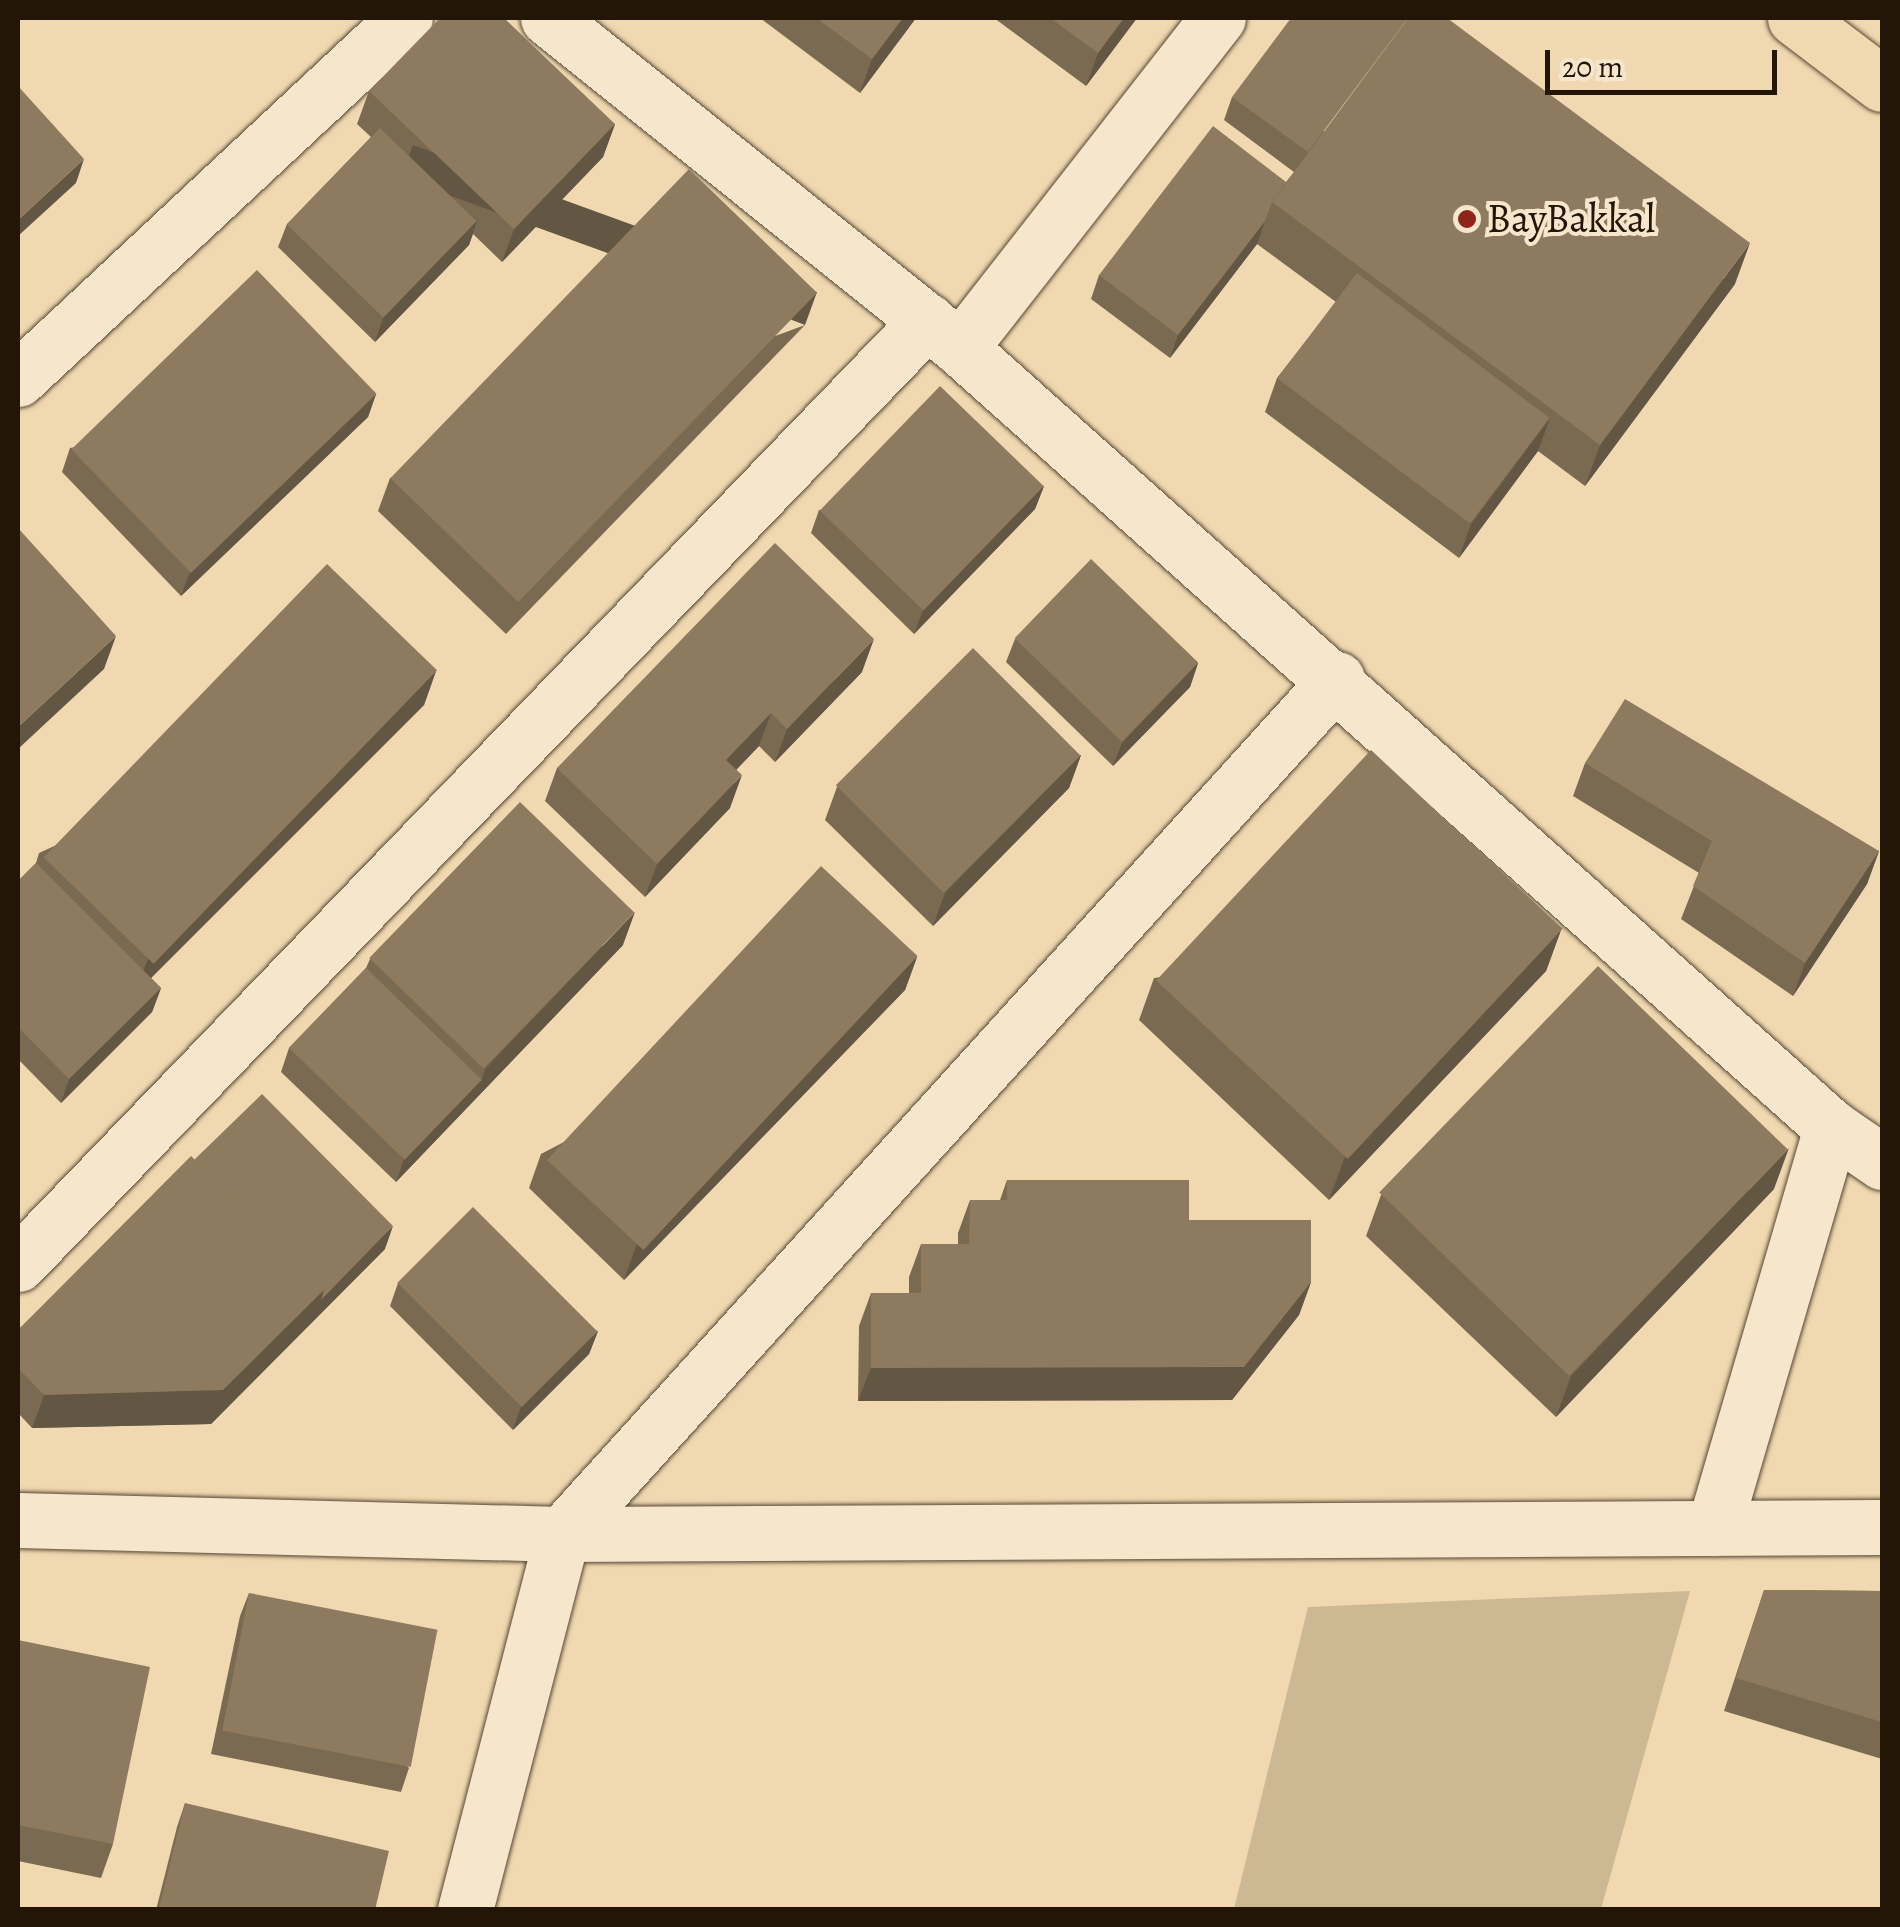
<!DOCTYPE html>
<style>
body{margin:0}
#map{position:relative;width:1900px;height:1927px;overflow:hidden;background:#f0d9b1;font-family:Alegreya,serif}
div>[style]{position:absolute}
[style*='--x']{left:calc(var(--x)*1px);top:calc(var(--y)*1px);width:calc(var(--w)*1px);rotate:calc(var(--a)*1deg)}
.green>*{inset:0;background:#cdb894}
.roads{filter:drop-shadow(0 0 2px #574732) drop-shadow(0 0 2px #574732)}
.minor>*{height:55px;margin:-27.5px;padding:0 27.5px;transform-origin:27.5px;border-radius:27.5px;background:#f5e6cc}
.trunk>*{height:55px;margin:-27.5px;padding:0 27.5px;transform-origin:27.5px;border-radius:27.5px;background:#f0d9b1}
.wall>*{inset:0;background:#7a6a52}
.shaded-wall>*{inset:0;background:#635642;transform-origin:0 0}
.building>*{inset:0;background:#8e7b5f;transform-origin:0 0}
.dots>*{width:28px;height:28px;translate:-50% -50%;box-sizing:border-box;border:5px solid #f5e6cc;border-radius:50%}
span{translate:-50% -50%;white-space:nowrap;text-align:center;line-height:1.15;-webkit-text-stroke:8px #f5e6cc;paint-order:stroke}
.poi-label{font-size:40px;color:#241607}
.left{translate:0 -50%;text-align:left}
.frame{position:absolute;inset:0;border:20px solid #241607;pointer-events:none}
.scale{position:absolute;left:1545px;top:50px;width:232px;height:45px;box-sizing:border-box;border:5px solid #241607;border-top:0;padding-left:12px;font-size:30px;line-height:35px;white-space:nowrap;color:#241607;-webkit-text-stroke:8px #f5e6cc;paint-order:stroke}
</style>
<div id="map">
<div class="green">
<i style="clip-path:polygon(1690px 1591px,1601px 1909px,1234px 1909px,1308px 1607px)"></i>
</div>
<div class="roads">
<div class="minor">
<i style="--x:548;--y:18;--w:528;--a:38.69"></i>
<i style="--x:960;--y:348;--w:1169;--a:41.81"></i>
<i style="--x:1831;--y:1127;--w:62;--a:34.5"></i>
<i style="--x:960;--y:348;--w:419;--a:-52"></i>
<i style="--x:18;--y:379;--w:529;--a:-43.01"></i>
<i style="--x:18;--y:1264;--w:1310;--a:-46.05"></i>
<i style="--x:18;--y:1520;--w:544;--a:1.47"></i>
<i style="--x:562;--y:1534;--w:1320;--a:-0.3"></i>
<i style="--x:1714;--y:1528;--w:418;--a:-73.7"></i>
<i style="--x:465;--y:1910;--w:388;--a:-75.5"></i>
<i style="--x:562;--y:1534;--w:1154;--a:-47.81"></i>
</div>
<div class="trunk">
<i style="--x:1795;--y:18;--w:109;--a:37.2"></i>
</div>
</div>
<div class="wall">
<i style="clip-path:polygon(760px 18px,916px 18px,860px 93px)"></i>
<i style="clip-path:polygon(994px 18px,1137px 18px,1086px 86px)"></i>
<i style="clip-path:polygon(369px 91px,615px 124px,603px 157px,502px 262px,473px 234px,469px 245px,375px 342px,278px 247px,287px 224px,371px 137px,357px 124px)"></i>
<i style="clip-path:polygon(1232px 97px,1735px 284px,1585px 486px,1538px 451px,1459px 558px,1265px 412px,1277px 378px,1336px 302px,1257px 244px,1170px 358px,1091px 299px,1099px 275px,1286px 182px,1294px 172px,1224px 120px)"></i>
<i style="clip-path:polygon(805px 325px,506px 634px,378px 511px,390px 478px)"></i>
<i style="clip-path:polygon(376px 394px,368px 417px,181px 596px,62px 472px,70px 448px)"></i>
<i style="clip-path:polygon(1044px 486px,1035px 509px,914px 634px,811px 533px,819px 510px)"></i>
<i style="clip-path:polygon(1015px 639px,1198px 663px,1190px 687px,1113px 766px,1006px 662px)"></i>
<i style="clip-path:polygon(436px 671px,424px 705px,151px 978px,161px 988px,152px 1012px,61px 1103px,18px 1059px,18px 881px,36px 863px,39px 853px)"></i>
<i style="clip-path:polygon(862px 672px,775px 762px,759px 746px,736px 770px,730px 808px,645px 897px,545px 801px,557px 768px)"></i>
<i style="clip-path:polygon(1081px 755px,1069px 788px,933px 926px,825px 820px,837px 787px)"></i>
<i style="clip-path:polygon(1585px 763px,1879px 851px,1867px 884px,1793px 996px,1681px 919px,1699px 873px,1573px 796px)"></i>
<i style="clip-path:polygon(1561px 930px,1546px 971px,1329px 1200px,1139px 1020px,1154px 978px)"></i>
<i style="clip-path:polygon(623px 945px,396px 1182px,281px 1072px,289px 1048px,366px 968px,370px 959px)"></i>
<i style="clip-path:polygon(917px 957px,905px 990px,624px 1280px,529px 1188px,541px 1154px)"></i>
<i style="clip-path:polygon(194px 1160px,385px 1249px,211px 1424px,32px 1428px,18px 1413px,18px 1330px)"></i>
<i style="clip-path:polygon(1007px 1180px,1189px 1220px,1311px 1282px,1299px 1315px,1232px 1400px,858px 1401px,859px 1326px,871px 1293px,909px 1293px,909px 1277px,921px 1244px,958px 1244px,958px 1233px,970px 1200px,1000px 1200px)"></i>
<i style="clip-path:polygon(1774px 1189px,1556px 1417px,1366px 1236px,1381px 1195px)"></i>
<i style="clip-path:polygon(398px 1283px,598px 1331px,589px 1354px,513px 1430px,390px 1306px)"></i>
<i style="clip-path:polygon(1764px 1590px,1882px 1591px,1882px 1759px,1724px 1711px)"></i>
<i style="clip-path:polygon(249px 1593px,409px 1768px,401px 1792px,211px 1754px,240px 1616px)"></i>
<i style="clip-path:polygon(18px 1640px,113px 1844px,101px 1878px,18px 1861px)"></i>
<i style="clip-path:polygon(185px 1803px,375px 1910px,156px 1910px,177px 1827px)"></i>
</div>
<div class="shaded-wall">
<i style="clip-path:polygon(903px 18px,916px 18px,860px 93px,872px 59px)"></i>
<i style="clip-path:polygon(1124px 18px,1137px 18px,1086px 86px,1098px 53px)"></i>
<i style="clip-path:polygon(615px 124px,603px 157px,502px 262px,514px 229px)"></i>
<i style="clip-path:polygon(84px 159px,76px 183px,18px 236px,18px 220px)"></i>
<i style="clip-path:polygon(477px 221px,469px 245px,375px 342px,383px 318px)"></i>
<i style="clip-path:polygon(1265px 221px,1257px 244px,1170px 358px,1178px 335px)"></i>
<i style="clip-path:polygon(1750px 243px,1735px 284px,1585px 486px,1600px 445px)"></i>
<i style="left:817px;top:292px;width:35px;height:430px;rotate:110deg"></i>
<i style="clip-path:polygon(376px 394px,368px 417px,181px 596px,190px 572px)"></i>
<i style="clip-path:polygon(1550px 418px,1538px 451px,1459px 558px,1471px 524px)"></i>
<i style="clip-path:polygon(1044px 486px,1035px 509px,914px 634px,923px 610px)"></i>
<i style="clip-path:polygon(116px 636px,104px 669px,18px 749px,18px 727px)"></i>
<i style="clip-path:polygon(874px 639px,862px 672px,775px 762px,787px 729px)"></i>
<i style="clip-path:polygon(1198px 663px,1190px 687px,1113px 766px,1122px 743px)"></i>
<i style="clip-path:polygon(436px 671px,424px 705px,135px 994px,147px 961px)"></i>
<i style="clip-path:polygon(771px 713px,759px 746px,714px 793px,726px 760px)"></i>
<i style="clip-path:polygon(1081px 755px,1069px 788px,933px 926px,945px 893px)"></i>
<i style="clip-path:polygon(742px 775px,730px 808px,645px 897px,657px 864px)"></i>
<i style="clip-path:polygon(1879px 851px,1867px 884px,1793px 996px,1805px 963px)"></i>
<i style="clip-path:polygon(635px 912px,623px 945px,396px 1182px,404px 1159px,482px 1079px,485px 1069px)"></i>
<i style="clip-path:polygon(1561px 930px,1546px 971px,1329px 1200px,1344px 1159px)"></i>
<i style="clip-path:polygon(917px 957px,905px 990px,624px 1280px,636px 1246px)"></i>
<i style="clip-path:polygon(161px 988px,152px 1012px,61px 1103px,69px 1079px)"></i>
<i style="clip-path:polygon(1789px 1148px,1774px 1189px,1556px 1417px,1571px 1376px)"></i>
<i style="clip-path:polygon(393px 1226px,385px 1249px,211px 1424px,32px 1428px,44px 1395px,324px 1290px)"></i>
<i style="clip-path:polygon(1311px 1282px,1299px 1315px,1232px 1400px,858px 1401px,871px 1368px)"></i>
<i style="clip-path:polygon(598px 1331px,589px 1354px,513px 1430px,521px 1406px)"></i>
</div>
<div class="building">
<i style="clip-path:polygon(440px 18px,504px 18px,615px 124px,514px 229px,369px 91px)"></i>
<i style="clip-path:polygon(816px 18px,903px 18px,872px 59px)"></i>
<i style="clip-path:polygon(1050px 18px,1124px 18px,1098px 53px)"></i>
<i style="clip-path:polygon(1291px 18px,1408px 18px,1308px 152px,1232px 97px)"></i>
<i style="clip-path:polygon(1408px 18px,1447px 18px,1750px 243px,1600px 445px,1272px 202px)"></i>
<i style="clip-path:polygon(18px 86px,84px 159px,18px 220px)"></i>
<i style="clip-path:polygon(1213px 126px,1286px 182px,1272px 202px,1265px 221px,1178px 335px,1099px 275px)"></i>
<i style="left:380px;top:128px;width:134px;height:134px;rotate:44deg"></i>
<i style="left:689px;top:169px;width:178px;height:430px;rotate:44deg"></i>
<i style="left:257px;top:270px;width:172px;height:258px;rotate:46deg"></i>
<i style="left:1357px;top:273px;width:241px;height:132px;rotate:37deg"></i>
<i style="left:940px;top:386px;width:144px;height:173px;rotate:44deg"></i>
<i style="clip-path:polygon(18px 528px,116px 636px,18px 727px)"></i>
<i style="clip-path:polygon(775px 543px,874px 639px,787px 729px,771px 713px,726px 760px,742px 775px,657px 864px,557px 768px)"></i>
<i style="left:1091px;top:559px;width:149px;height:110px;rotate:44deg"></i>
<i style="left:327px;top:564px;width:153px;height:408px;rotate:44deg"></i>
<i style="left:973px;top:648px;width:152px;height:194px;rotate:45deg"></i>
<i style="clip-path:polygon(1625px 699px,1879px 851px,1805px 963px,1693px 886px,1712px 841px,1585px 763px)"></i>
<i style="left:1371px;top:750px;width:262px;height:315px;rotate:43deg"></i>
<i style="left:520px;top:802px;width:159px;height:217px;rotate:44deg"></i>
<i style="clip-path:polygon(36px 863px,161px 988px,69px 1079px,18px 1027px,18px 881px)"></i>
<i style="left:821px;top:866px;width:132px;height:402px;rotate:43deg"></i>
<i style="left:1598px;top:966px;width:264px;height:315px;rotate:44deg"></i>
<i style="left:366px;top:968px;width:161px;height:111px;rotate:44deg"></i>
<i style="clip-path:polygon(262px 1094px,393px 1226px,321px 1300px,324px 1290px,194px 1160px)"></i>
<i style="clip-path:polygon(191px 1156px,324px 1290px,223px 1390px,44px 1395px,18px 1368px,18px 1330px)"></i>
<i style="clip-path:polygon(1007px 1180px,1189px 1180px,1189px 1220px,1311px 1220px,1311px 1282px,1244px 1367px,871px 1368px,871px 1293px,921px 1293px,921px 1244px,969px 1244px,970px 1200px,1007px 1200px)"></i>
<i style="left:473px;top:1207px;width:176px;height:107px;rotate:45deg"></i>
<i style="clip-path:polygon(1764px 1590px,1882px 1591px,1882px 1722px,1736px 1678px)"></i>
<i style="left:249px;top:1593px;width:192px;height:140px;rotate:11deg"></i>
<i style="clip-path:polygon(18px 1640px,150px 1667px,113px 1844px,18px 1825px)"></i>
<i style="clip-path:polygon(185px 1803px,389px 1851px,375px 1910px,159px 1908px)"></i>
</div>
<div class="dots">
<i style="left:1467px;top:219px;background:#8f2418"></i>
</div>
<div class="poi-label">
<span class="left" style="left:1487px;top:219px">BayBakkal</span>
</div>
<div class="frame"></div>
<div class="scale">20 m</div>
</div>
